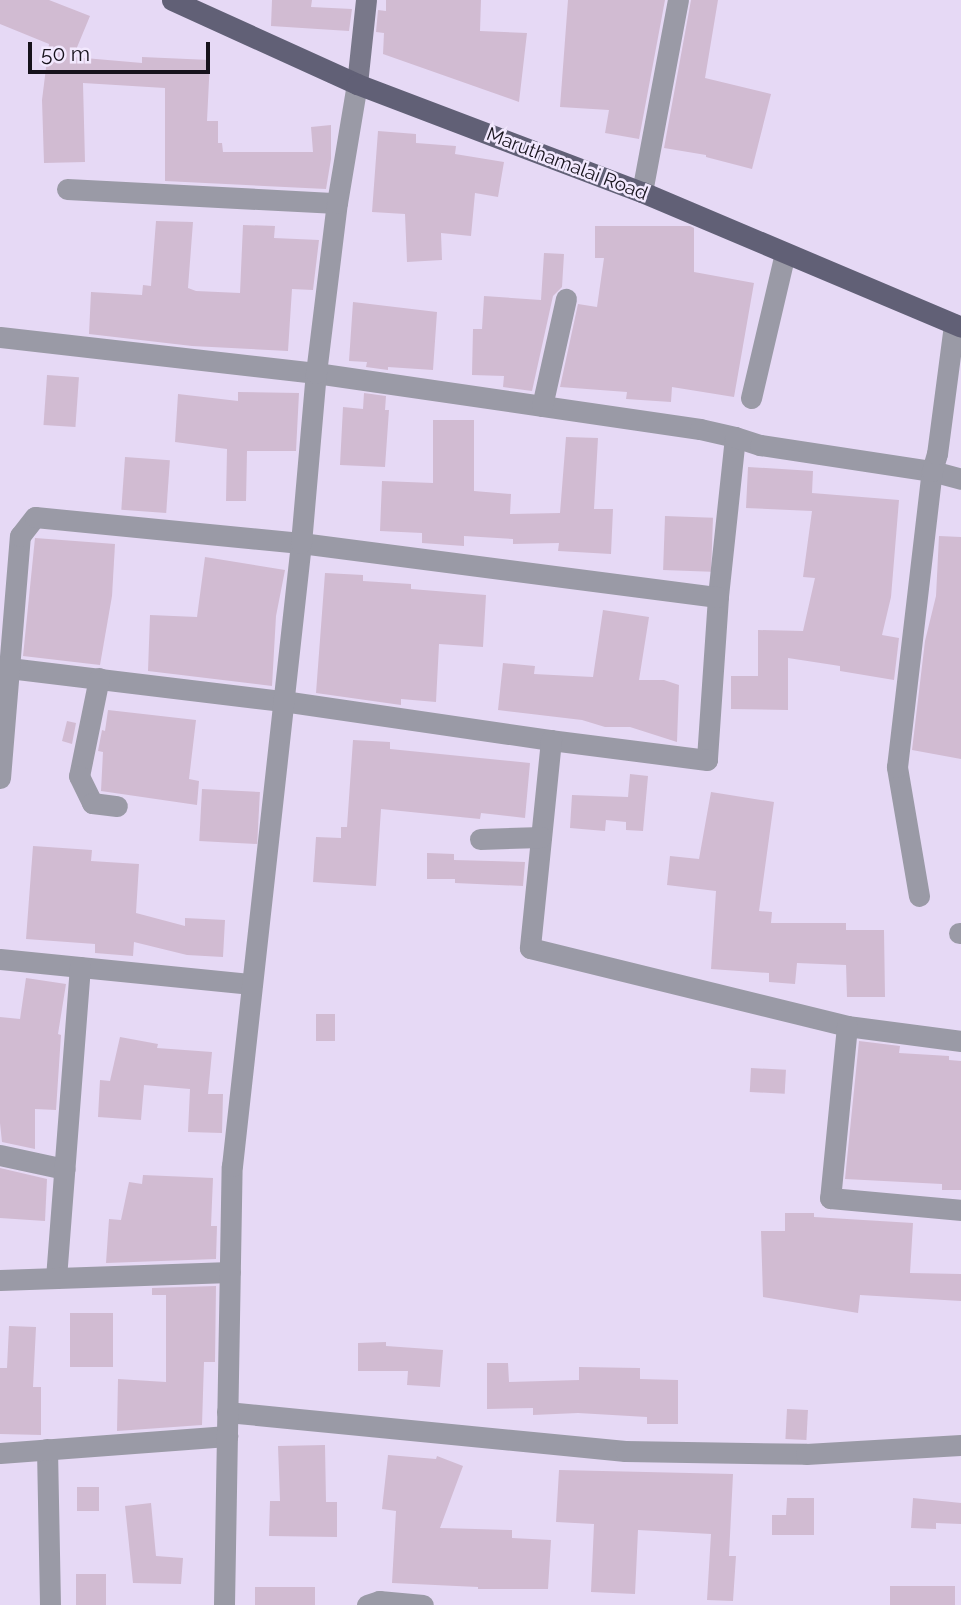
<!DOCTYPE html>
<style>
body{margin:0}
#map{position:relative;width:961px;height:1605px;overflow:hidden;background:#e6d9f5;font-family:Raleway,sans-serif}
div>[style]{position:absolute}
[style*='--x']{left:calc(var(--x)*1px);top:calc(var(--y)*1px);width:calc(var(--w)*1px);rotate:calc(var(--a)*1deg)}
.building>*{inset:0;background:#d1bbd2;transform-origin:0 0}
.street>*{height:21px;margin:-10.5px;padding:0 10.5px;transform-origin:10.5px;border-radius:10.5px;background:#9a9aa6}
.secondary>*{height:21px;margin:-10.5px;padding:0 10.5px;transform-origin:10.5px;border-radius:10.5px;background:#79788a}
.primary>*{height:21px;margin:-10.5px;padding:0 10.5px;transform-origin:10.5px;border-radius:10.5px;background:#616076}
span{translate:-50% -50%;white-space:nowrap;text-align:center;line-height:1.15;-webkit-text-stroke:5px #f2e8fe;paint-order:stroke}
.street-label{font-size:19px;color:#16121b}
.scale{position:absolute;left:28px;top:42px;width:182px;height:32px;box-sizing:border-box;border:4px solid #16121b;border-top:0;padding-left:9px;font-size:21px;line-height:24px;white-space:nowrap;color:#16121b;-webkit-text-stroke:5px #f2e8fe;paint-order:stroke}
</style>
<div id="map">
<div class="building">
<i style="clip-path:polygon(0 0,49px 0,90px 16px,73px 57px,142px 63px,142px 57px,210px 60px,207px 121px,218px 121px,218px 143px,222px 143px,223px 152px,313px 152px,311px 127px,331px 125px,331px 159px,326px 189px,165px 181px,165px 88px,83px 83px,85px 162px,44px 163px,42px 100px,49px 44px,0 24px)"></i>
<i style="clip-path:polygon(272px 0,312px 0,311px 7px,352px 9px,349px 31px,271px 26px)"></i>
<i style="clip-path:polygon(386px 0,481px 0,480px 31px,527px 33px,519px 102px,383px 54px,384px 33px,376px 32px,378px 10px,386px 11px)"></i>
<i style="clip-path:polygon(568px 0,665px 0,639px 139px,605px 133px,609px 110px,560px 107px)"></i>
<i style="clip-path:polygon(691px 0,718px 0,705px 78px,771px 94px,752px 169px,706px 157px,706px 155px,664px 148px)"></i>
<i style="clip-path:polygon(378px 131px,416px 134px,416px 143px,456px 146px,455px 154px,504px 162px,498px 197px,475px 193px,471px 236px,441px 233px,442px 260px,407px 262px,405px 214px,372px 212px)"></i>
<i style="clip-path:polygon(156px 221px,193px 222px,188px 288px,196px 291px,240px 293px,243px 225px,275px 226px,274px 238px,319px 240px,313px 290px,292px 289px,288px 351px,192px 346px,89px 334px,91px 292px,142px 295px,143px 285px,151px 286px)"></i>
<i style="clip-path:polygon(595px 226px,690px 226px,694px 228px,694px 272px,754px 283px,734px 397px,672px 387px,671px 402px,626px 399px,627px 392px,560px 387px,578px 304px,597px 307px,604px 258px,595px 258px)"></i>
<i style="clip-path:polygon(544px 253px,564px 254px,562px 287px,553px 296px,532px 391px,503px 387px,504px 376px,472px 375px,473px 329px,482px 329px,484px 296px,541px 300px)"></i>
<i style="clip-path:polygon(353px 302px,437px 312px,433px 370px,388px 367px,388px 370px,366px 367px,367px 362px,349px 361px)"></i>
<i style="left:47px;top:375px;width:32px;height:50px;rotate:4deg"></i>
<i style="clip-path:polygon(238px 392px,299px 393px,296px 451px,247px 451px,246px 501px,226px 501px,227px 449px,175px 442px,178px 394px,238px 401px)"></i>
<i style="clip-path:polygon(364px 393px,386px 396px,385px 410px,389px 410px,385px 467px,340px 465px,343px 407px,363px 409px)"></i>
<i style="clip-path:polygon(433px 420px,474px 420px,474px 491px,511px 494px,510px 514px,560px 513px,566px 437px,598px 438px,594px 509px,613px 509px,611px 554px,558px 551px,559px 543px,513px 544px,513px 539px,464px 536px,464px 546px,422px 543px,422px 533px,380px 531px,382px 481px,433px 483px)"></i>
<i style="left:125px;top:457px;width:45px;height:53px;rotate:4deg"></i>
<i style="clip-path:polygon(748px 467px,813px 471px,812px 493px,899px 500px,891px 597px,882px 635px,899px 638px,894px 680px,840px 671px,840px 666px,788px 658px,788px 710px,731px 709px,731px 676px,758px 676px,758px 630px,803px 631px,815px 578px,803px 577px,812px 511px,746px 508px)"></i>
<i style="left:665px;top:516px;width:48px;height:54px;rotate:2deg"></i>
<i style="clip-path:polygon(939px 536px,961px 537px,961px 759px,912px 750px,925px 641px,936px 596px)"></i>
<i style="clip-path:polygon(35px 538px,115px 544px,112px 596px,100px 665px,23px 656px)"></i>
<i style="clip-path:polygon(205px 557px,285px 570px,276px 616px,272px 686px,148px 671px,150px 615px,197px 617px)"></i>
<i style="clip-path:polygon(325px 573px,363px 575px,363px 581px,411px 584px,411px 589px,486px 595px,483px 647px,439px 644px,436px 702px,401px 699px,401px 705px,316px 693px)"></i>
<i style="clip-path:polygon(603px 610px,649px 617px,639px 680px,664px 680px,679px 685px,677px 742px,630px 727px,605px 727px,582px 720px,498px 710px,503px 663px,535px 666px,534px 674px,593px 677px)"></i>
<i style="clip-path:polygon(108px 710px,196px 720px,189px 779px,199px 781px,197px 805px,101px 791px,103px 752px,98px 751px,102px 730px,105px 731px)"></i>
<i style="clip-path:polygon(67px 721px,76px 723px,72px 744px,62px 741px)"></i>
<i style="clip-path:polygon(353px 740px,390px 742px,390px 749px,530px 763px,525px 818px,481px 813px,480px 819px,381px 809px,376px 886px,313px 882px,316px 837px,341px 838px,341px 827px,347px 827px)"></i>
<i style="clip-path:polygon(630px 774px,648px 776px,643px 831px,626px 830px,626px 822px,606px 820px,605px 831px,570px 828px,572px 795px,628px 797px)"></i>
<i style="left:202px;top:789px;width:58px;height:52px;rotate:3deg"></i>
<i style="clip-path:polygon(711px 792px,774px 802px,759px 911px,772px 912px,771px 923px,846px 923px,846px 930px,884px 930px,885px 997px,847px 997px,846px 965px,797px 963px,795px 984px,769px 982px,769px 973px,711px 969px,716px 891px,667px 885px,670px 856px,699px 859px)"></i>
<i style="clip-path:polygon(33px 846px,92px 850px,91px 861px,139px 864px,136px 913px,185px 926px,185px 918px,225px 920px,223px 957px,187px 955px,134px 942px,133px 956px,95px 953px,95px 944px,26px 939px)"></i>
<i style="clip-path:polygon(427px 853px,454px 854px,454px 860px,525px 862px,523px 886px,455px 883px,455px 879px,427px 879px)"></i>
<i style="clip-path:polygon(26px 978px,66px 984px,58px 1034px,61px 1035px,56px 1110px,35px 1109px,35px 1149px,2px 1142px,0 1123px,0 1017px,20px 1019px)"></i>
<i style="left:316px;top:1014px;width:19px;height:27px"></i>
<i style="clip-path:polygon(120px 1037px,158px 1044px,157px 1048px,212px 1052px,208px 1094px,223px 1094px,222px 1133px,188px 1132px,190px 1089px,144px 1085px,141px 1120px,98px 1117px,100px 1080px,110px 1081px)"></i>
<i style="clip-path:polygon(859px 1041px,900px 1046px,899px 1053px,949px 1056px,949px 1060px,961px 1061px,961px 1190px,942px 1190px,942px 1184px,845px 1179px)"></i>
<i style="left:751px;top:1068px;width:35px;height:24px;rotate:3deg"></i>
<i style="clip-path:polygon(0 1168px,47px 1179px,45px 1221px,0 1218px)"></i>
<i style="clip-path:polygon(143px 1175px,213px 1178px,211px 1226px,217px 1226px,216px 1259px,106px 1263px,109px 1219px,121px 1220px,129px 1182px,142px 1184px)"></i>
<i style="clip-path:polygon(785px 1213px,814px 1213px,814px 1217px,913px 1223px,910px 1273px,961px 1274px,961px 1301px,860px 1295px,858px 1313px,763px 1297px,761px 1231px,785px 1231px)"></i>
<i style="clip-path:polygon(216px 1286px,215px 1362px,204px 1362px,202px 1425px,117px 1431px,118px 1379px,166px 1382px,166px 1295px,152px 1295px,152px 1288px)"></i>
<i style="left:70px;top:1313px;width:43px;height:54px"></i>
<i style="clip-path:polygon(9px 1326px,36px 1327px,33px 1387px,41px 1387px,41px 1435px,0 1434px,0 1368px,7px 1368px)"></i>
<i style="clip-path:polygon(386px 1342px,386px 1346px,443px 1350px,440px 1387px,407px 1385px,408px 1371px,358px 1371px,358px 1343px)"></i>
<i style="clip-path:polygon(487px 1363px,508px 1363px,509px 1382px,579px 1380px,579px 1367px,640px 1368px,640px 1379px,678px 1380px,678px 1424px,647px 1424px,647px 1417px,578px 1413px,533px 1415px,533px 1408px,487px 1409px)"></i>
<i style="left:787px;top:1409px;width:21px;height:30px;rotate:3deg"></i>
<i style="clip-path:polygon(325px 1445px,326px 1502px,337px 1502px,337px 1537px,269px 1536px,270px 1501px,280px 1501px,278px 1446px)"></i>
<i style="clip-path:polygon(388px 1455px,436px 1459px,437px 1456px,463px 1466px,440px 1528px,512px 1530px,512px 1538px,551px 1540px,548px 1589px,478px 1589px,478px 1587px,392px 1583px,396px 1511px,382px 1509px)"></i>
<i style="clip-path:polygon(559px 1470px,733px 1474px,729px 1556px,736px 1556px,733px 1601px,707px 1600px,711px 1534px,638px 1530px,635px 1594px,591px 1592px,594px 1524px,556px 1522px)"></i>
<i style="left:77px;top:1487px;width:22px;height:24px"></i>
<i style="clip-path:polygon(787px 1498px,814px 1498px,814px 1535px,772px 1535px,772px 1515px,786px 1515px)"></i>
<i style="clip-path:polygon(913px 1498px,961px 1503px,961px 1524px,936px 1523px,936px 1529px,911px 1528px)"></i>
<i style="clip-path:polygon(151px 1503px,156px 1556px,183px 1558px,181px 1584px,133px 1583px,125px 1506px)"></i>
<i style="left:76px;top:1574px;width:30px;height:31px"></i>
<i style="left:890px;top:1586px;width:65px;height:19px"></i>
<i style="left:315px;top:1587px;width:18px;height:60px;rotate:90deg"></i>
</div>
<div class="street">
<i style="--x:67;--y:189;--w:270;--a:3"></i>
<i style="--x:642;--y:192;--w:195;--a:-79.4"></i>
<i style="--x:0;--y:337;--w:318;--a:6.5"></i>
<i style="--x:316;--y:373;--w:388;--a:8.3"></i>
<i style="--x:700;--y:429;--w:36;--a:13"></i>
<i style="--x:735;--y:437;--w:161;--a:96.1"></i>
<i style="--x:718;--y:597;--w:163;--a:93.9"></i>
<i style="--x:707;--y:760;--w:157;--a:-172.7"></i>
<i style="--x:751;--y:398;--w:149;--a:-76.8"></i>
<i style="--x:542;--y:406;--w:110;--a:-77.4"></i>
<i style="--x:735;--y:437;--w:26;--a:18"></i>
<i style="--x:760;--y:445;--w:174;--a:8.6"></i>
<i style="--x:932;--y:471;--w:30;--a:15"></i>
<i style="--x:9;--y:668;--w:276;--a:6.9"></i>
<i style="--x:283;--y:701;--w:271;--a:8.3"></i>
<i style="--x:551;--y:740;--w:209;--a:95.8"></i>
<i style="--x:530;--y:948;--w:326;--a:13.8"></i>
<i style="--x:847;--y:1026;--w:115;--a:7.5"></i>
<i style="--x:99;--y:678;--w:100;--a:101.5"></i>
<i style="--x:79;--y:776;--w:30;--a:64"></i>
<i style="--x:92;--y:803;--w:25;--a:7"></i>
<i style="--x:0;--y:778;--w:243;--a:-85.3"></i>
<i style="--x:20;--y:536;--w:24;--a:-52"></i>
<i style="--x:35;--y:517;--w:267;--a:5.6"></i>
<i style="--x:301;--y:543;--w:420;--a:7.4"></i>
<i style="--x:480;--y:839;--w:61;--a:-1.9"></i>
<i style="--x:919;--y:896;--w:131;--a:-99.7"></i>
<i style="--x:897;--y:767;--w:298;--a:-83.3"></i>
<i style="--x:932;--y:471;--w:18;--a:-74"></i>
<i style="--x:937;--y:454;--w:131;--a:-82.5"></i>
<i style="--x:959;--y:933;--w:2;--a:0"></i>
<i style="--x:0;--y:959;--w:253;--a:5.7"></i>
<i style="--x:847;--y:1026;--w:173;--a:95.6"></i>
<i style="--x:830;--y:1198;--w:132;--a:5.2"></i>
<i style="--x:0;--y:1155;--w:66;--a:12.3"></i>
<i style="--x:56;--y:1278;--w:312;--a:-85.6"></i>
<i style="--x:0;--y:1280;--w:230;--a:-2"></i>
<i style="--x:227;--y:1412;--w:400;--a:5.6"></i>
<i style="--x:625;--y:1451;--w:181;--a:0.9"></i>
<i style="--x:806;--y:1454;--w:155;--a:-3.3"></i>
<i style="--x:47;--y:1449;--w:156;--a:88.9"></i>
<i style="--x:0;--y:1453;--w:228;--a:-4.3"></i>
<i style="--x:224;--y:1605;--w:439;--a:-89"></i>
<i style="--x:232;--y:1166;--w:627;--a:-83.68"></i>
<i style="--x:301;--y:543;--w:171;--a:-85"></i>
<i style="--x:316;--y:373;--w:171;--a:-83"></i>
<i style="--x:337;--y:203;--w:121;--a:-80.5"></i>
<i style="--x:367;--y:1605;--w:13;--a:-18"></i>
<i style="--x:379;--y:1601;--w:44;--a:5.2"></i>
</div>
<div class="secondary">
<i style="--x:357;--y:84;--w:84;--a:-83.9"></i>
</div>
<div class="primary">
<i style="--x:172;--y:0;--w:203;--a:24.4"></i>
<i style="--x:357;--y:84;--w:305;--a:20.8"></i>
<i style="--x:642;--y:192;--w:346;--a:22.9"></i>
</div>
<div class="street-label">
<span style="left:567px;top:164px;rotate:21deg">Maruthamalai Road</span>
</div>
<div class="scale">50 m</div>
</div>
